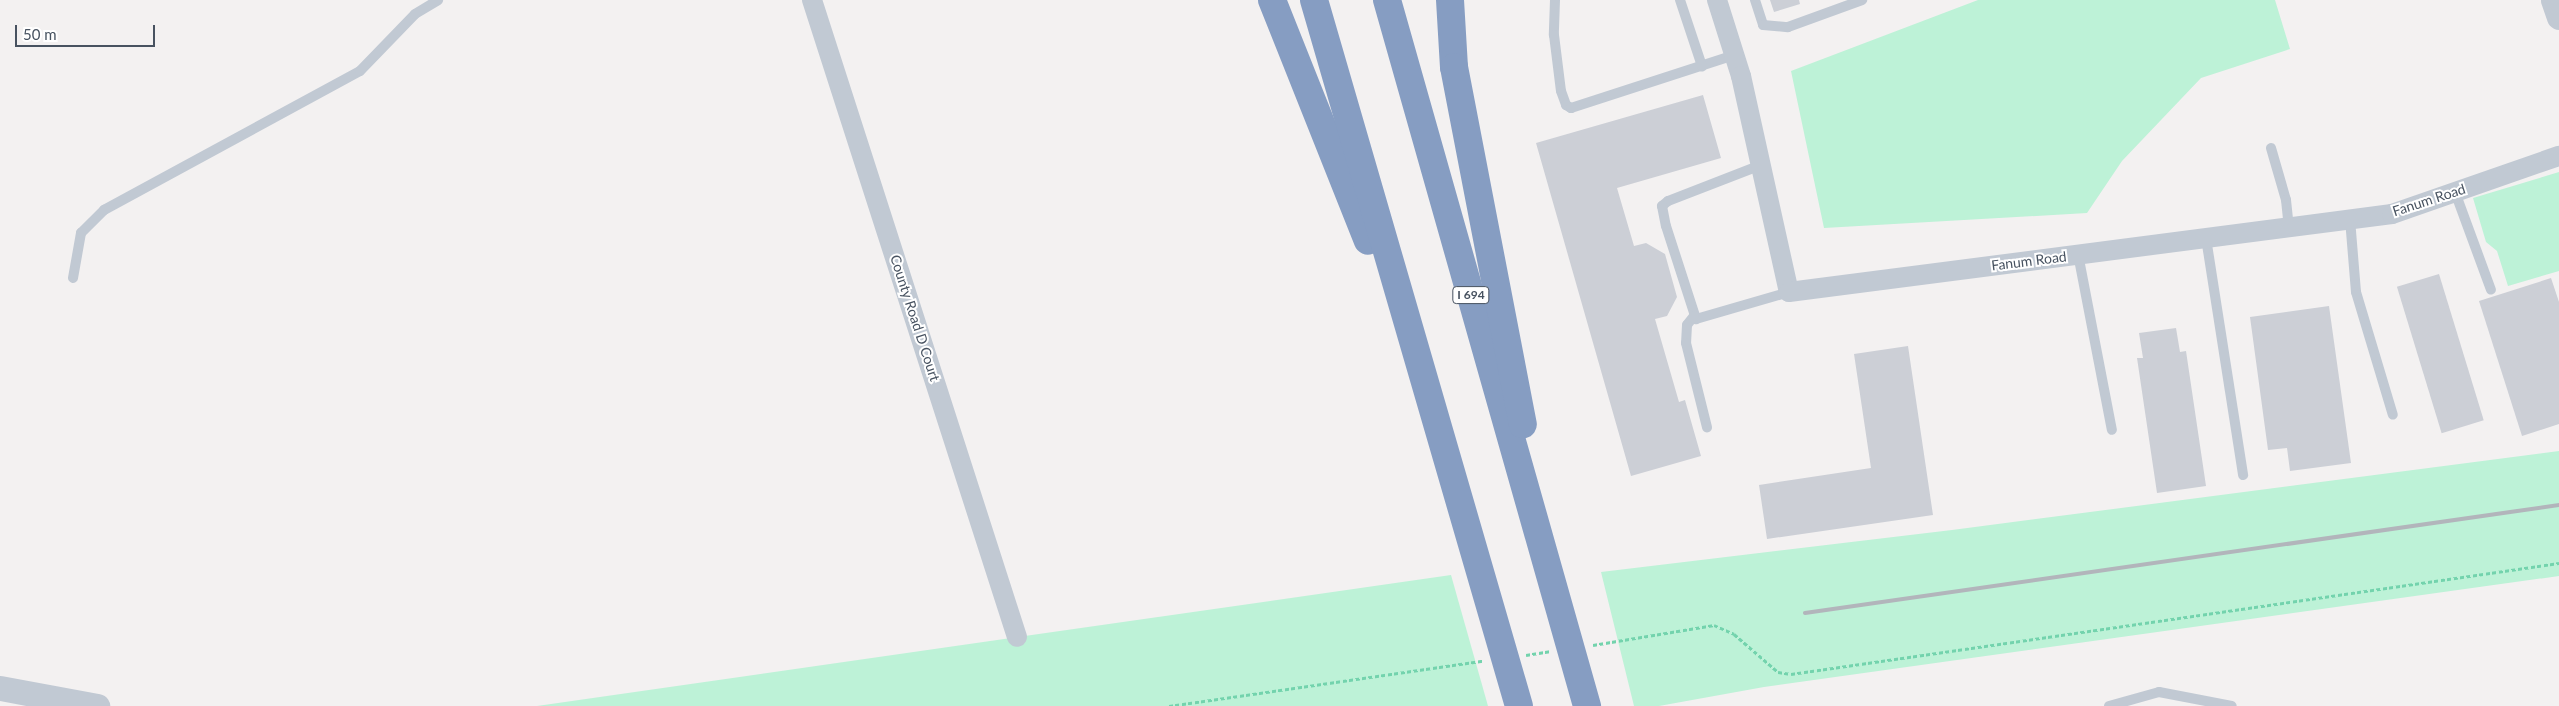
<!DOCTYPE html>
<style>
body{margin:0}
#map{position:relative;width:2559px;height:706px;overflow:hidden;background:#f3f1f1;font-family:Lato,sans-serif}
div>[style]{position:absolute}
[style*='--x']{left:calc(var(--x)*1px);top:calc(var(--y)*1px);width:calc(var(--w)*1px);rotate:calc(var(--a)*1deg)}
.green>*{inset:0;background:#bdf2d7}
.building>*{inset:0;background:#cccfd6;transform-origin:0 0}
.path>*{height:3px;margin-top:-1.5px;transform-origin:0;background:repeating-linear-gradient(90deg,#73d3ad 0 4px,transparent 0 6.5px)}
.service>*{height:10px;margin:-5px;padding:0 5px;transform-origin:5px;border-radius:5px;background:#c1c9d3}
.minor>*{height:20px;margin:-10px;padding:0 10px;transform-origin:10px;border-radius:10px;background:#c1c9d3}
.tertiary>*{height:25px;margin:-12.5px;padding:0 12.5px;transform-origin:12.5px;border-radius:12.5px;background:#c1c9d3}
.motorway>*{height:28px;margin:-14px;padding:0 14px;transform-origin:14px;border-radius:14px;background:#869dc2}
.rail>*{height:4px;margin:-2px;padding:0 2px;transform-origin:2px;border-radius:2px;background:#b2b5bb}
span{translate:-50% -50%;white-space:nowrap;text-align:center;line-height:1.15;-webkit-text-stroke:4px #fff;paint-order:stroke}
.shield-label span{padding:1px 4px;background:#fff;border:1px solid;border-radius:4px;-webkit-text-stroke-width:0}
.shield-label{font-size:12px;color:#475260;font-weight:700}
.street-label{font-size:14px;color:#475260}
.scale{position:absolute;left:15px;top:25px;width:140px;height:22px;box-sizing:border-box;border:2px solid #475260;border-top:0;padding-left:6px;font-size:15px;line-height:18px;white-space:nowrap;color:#475260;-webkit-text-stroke:4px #fff;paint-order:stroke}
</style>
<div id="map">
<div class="green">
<i style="clip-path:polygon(1978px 0,2275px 0,2290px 49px,2201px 78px,2122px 161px,2087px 213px,1824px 228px,1791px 71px)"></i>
<i style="clip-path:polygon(2559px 172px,2559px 271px,2508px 286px,2497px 251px,2486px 242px,2473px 198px)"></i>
<i style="clip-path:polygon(2559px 451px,2559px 576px,1764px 687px,1659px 706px,1634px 706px,1601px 572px,1952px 530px)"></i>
<i style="clip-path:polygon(1451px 575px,1488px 706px,537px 706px)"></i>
</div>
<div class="building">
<i style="clip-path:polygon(1770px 0,1799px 0,1800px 4px,1774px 12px)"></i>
<i style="clip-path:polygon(1703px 95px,1721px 158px,1617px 188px,1634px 246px,1646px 243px,1665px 254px,1677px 297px,1667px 316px,1655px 319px,1679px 402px,1685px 400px,1701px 456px,1631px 476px,1536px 143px)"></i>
<i style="left:2439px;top:274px;width:153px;height:44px;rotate:73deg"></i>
<i style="clip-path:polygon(2551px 278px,2559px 302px,2559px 424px,2522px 436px,2479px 301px)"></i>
<i style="clip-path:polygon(2329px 306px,2351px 463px,2290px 471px,2287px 448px,2268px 450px,2250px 317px)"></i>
<i style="clip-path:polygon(2176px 328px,2180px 352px,2186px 351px,2206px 486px,2157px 493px,2137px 358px,2143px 358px,2139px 333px)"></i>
<i style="clip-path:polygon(1908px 346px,1933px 515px,1767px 539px,1759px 485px,1871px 468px,1854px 354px)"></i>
</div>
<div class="path">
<i style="--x:1593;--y:645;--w:123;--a:-9.4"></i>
<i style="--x:1714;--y:625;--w:22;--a:24"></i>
<i style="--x:1734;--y:634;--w:58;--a:40.8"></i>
<i style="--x:1778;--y:672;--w:13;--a:9"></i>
<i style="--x:1791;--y:674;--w:776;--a:-8.22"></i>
<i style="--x:1526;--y:655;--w:24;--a:-9"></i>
<i style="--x:1169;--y:706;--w:317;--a:-8.2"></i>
</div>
<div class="service">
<i style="--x:1555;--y:0;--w:35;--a:92"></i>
<i style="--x:1554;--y:35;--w:56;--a:82.9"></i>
<i style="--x:1561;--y:91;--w:15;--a:70"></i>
<i style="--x:1566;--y:105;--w:6;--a:31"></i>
<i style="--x:1571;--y:108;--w:171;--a:-18"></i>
<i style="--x:1680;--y:0;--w:70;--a:71.6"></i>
<i style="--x:1755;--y:0;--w:26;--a:72"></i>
<i style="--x:1763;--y:25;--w:25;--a:5"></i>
<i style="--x:1788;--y:27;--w:79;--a:-20"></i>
<i style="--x:2271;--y:148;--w:54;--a:73.9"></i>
<i style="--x:2286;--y:200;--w:27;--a:84"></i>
<i style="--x:1761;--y:165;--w:100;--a:158.8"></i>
<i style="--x:1668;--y:201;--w:8;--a:140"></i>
<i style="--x:1662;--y:206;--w:20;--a:79"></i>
<i style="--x:1666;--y:226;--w:98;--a:72.1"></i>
<i style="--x:1696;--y:319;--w:97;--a:-16.2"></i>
<i style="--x:2455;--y:192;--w:104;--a:69.8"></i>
<i style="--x:2350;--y:219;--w:73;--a:85.3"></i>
<i style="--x:2356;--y:292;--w:128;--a:73.3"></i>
<i style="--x:2206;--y:238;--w:240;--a:81.1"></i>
<i style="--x:2078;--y:254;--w:179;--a:79.1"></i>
<i style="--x:73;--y:278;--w:46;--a:-79.9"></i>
<i style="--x:81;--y:233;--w:33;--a:-45"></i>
<i style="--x:104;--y:210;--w:291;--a:-28.5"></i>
<i style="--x:360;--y:71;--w:79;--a:-46"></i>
<i style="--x:415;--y:14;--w:27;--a:-31"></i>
<i style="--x:1694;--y:316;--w:11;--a:128"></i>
<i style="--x:1687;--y:325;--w:18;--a:93"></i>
<i style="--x:1686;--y:343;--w:87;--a:76"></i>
<i style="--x:2109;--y:706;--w:52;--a:-15.6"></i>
<i style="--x:2159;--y:692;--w:74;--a:10.9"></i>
</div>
<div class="minor">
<i style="--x:812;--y:0;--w:669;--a:72.16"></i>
<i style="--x:1717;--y:0;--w:80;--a:72.5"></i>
<i style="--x:1741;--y:76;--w:221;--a:77.5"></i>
<i style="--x:1789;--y:292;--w:608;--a:-7.37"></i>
<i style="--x:2392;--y:214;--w:177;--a:-19.2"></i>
</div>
<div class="tertiary">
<i style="--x:2553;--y:0;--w:18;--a:71"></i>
<i style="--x:0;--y:688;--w:99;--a:10.5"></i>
</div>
<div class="motorway">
<i style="--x:1272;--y:0;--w:259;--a:68.3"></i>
<i style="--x:1314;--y:0;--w:735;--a:73.81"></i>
<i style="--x:1387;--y:0;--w:734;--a:74.18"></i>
<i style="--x:1450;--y:0;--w:67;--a:86.6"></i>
<i style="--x:1454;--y:67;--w:364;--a:79.1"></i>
</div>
<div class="rail">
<i style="--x:1805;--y:613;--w:762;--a:-8.15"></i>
</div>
<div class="shield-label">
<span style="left:1471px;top:295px">I 694</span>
</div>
<div class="street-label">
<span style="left:2429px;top:200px;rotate:-18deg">Fanum Road</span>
<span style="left:2029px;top:261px;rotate:-7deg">Fanum Road</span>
<span style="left:915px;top:318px;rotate:72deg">County Road D Court</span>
</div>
<div class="scale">50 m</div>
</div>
